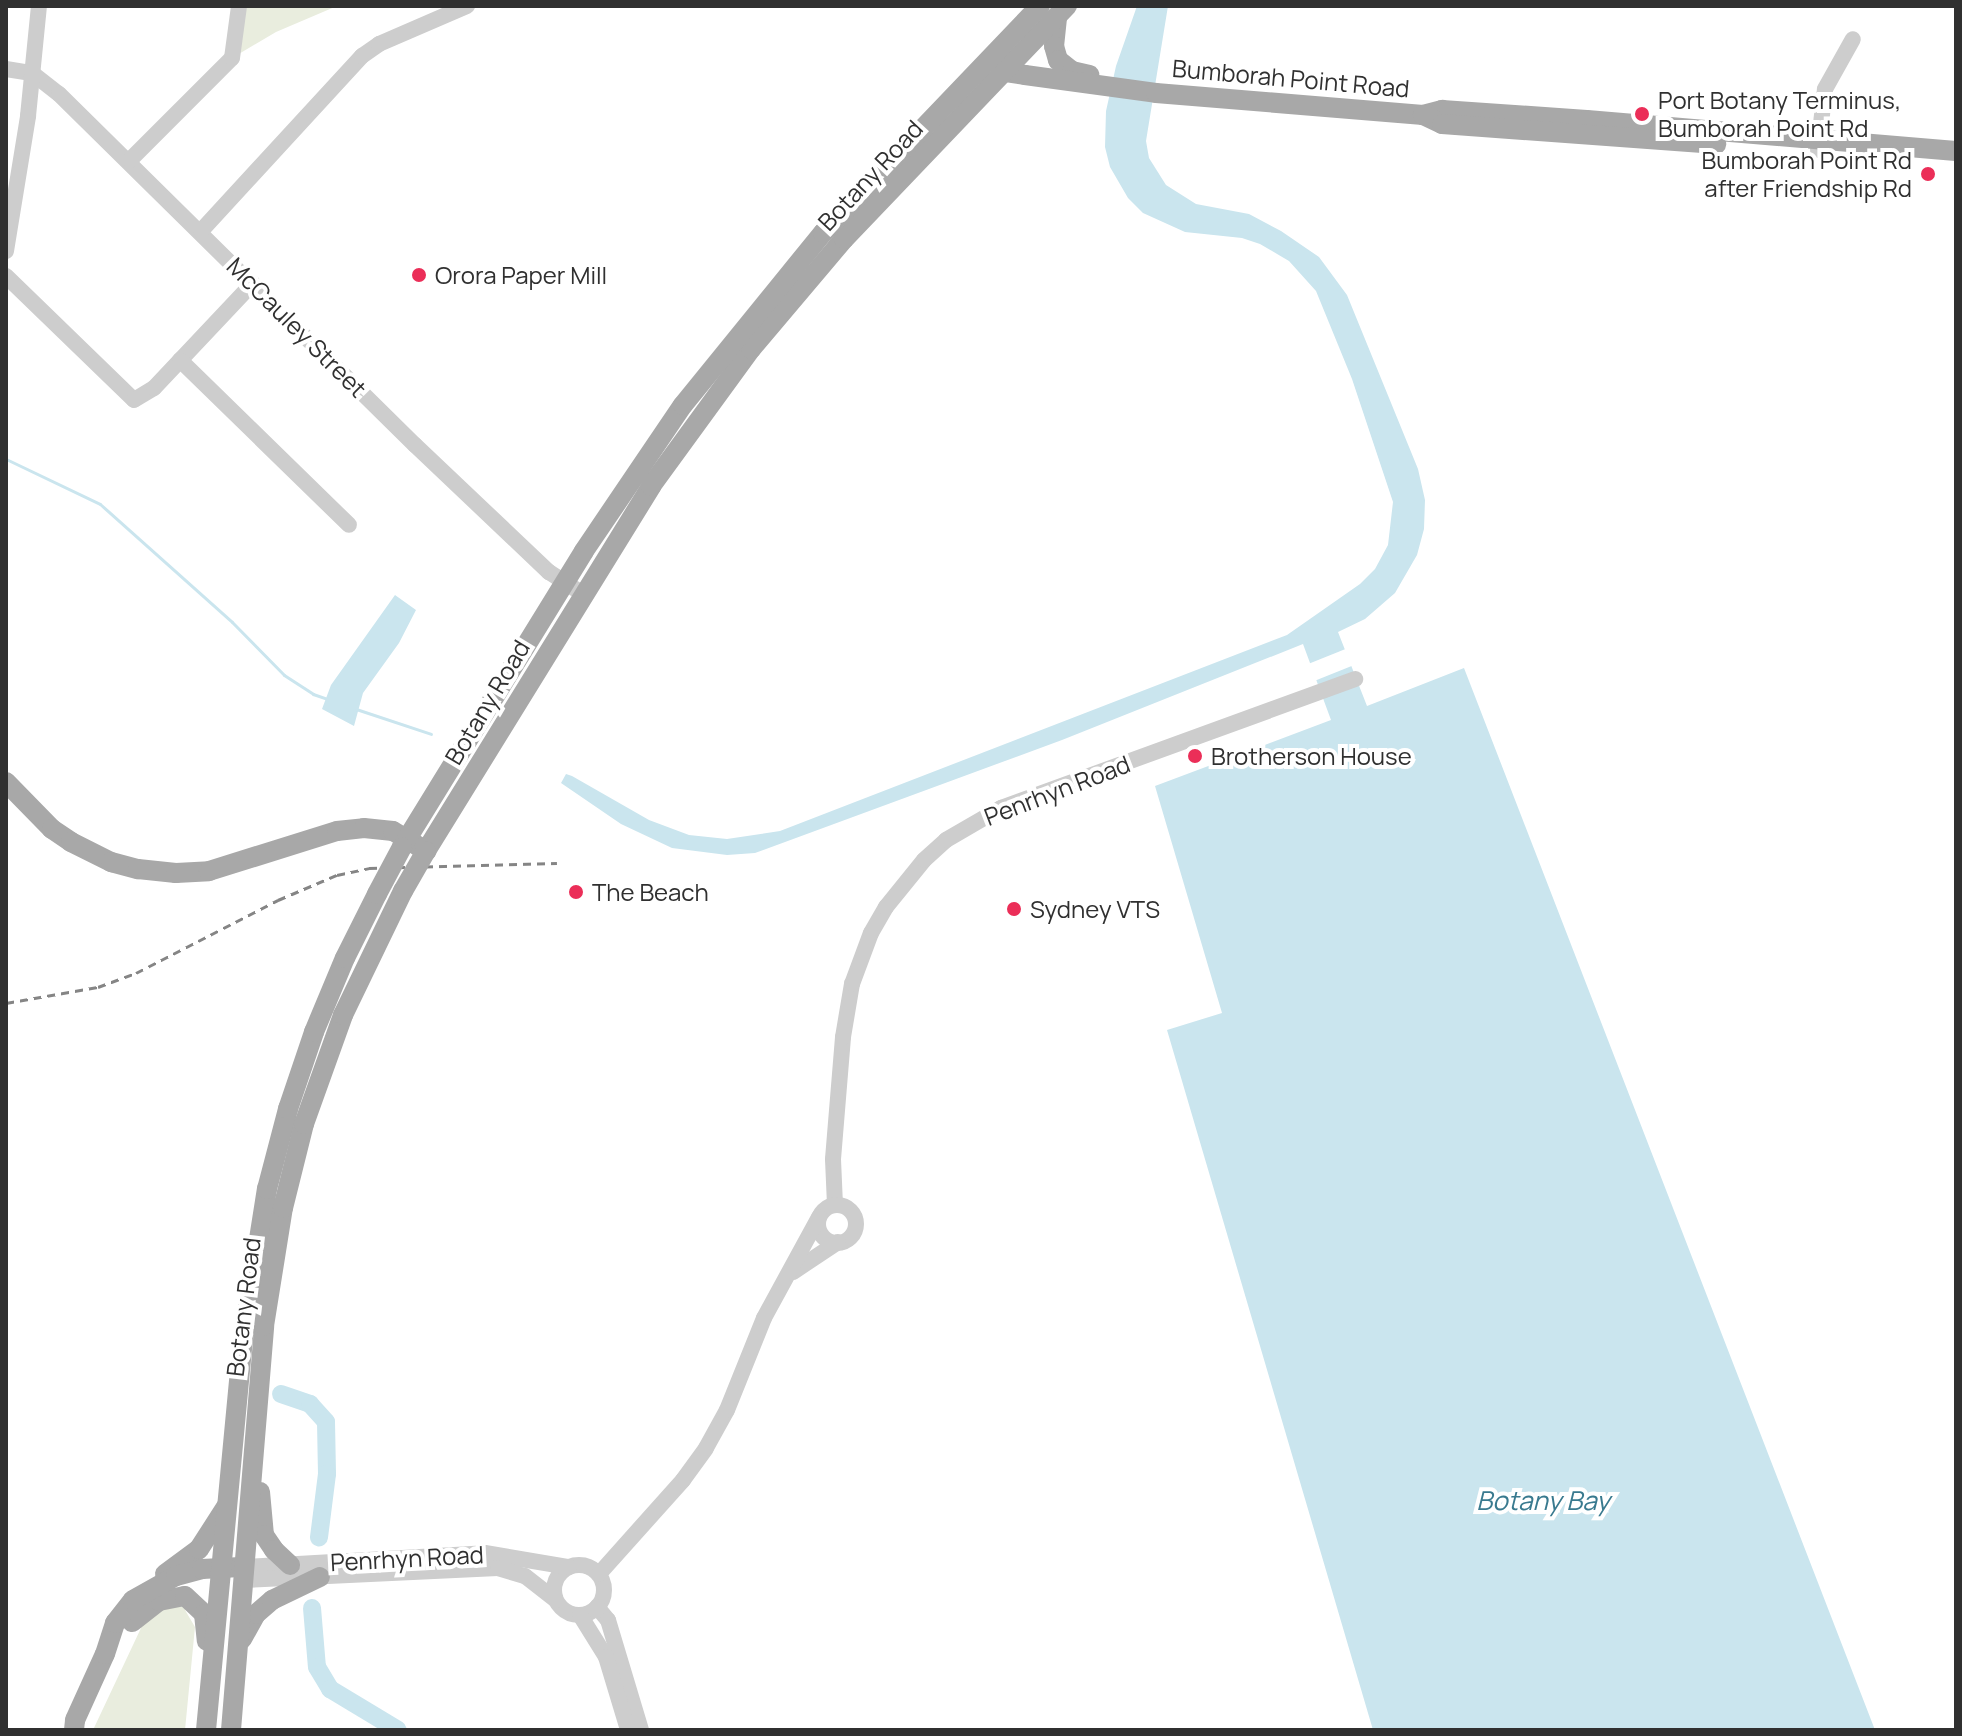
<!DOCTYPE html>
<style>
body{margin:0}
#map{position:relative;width:1962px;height:1736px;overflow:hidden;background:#fff;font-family:Manrope,sans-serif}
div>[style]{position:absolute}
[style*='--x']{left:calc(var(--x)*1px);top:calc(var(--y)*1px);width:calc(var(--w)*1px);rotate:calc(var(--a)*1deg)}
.green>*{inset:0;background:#e9edde}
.water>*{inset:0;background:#cae5ee}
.pier>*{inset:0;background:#fff;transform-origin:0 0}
.stream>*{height:3px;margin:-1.5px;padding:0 1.5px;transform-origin:1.5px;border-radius:1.5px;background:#cae5ee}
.river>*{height:18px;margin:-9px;padding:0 9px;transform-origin:9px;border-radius:9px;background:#cae5ee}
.minor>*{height:16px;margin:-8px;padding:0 8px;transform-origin:8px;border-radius:8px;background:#cdcdcd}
.minor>.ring{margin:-8px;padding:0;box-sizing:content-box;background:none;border:16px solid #cdcdcd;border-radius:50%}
.major>*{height:20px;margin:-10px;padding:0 10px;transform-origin:10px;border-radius:10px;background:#a8a8a8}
.rail>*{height:3px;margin-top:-1.5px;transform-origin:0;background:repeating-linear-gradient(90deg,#858585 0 8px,transparent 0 14px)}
.major-bridge>*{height:20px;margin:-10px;padding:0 10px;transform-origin:10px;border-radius:10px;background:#a8a8a8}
.dots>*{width:22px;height:22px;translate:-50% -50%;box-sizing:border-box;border:4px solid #fff;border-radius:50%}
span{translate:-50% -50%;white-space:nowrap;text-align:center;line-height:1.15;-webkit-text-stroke:8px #fff;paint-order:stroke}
.street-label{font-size:24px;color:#303030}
.poi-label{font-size:24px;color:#303030}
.left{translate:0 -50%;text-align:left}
.right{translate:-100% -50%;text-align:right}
.water-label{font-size:26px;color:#397a8f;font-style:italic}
.frame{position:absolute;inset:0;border:8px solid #303030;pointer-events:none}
</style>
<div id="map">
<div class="green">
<i style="clip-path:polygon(239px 6px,337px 6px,276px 32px,232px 58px)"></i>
<i style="clip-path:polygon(155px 1606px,187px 1607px,185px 1610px,195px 1627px,185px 1730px,93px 1730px,141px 1628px,137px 1623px)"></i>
</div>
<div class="water">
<i style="clip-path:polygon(1137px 6px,1168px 6px,1146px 141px,1149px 158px,1166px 185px,1196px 204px,1249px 214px,1281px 231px,1319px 257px,1347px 295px,1418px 469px,1425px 500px,1424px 529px,1417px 555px,1395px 593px,1365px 619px,1338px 632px,1367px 706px,1464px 668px,1875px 1730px,1373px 1730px,1167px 1030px,1222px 1013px,1155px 786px,1331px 720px,1303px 644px,1062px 740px,755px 853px,727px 855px,672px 848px,621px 824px,561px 783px,566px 774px,572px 776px,649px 820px,689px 835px,727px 839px,780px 831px,1287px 635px,1360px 584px,1375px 569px,1388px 545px,1393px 502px,1352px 379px,1316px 291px,1289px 261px,1260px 244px,1242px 238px,1185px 232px,1143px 213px,1128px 198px,1110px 167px,1105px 147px,1106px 111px,1116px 66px)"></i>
<i style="clip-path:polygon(395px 595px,416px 610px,399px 643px,363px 693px,354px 726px,322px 709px,331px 685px)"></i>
</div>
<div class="pier">
<i style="left:1348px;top:648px;width:18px;height:45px;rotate:68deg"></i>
</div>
<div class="stream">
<i style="--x:6;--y:459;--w:104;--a:25.6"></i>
<i style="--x:100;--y:504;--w:177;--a:41.8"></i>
<i style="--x:232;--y:622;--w:74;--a:45.5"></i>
<i style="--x:284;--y:675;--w:35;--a:33"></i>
<i style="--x:313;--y:694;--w:18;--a:19"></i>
<i style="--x:356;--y:709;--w:79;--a:18.4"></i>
</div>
<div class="river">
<i style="--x:281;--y:1394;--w:31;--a:19"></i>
<i style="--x:310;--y:1404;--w:24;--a:48"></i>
<i style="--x:326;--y:1422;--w:52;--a:88.9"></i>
<i style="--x:327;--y:1474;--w:64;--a:97.2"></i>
<i style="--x:312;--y:1608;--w:59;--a:85.2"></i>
<i style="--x:317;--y:1667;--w:26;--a:59"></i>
<i style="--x:330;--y:1689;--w:79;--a:31.1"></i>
</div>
<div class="minor">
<i style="--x:6;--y:69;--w:26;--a:9"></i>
<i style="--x:32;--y:73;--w:34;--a:38"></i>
<i style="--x:59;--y:94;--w:500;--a:44.6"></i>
<i style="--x:415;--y:445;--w:185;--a:43.5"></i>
<i style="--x:549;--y:572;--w:40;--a:32.9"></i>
<i style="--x:1818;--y:150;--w:61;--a:-83.5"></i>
<i style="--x:1825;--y:89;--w:57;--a:-60.8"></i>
<i style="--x:130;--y:160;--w:144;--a:-45"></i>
<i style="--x:232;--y:58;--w:52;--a:-82.3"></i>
<i style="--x:201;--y:231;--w:238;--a:-47.4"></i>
<i style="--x:362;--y:56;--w:21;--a:-35"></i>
<i style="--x:379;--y:44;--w:96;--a:-23.4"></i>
<i style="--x:6;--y:251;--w:137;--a:-80.7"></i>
<i style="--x:28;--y:116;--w:111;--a:-84.3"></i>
<i style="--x:6;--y:276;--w:178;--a:44.1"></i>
<i style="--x:134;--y:400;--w:23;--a:-31"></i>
<i style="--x:154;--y:388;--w:144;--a:-46.7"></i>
<i style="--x:180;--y:360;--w:236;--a:44.3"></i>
<i style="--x:835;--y:1205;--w:46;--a:-92.5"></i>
<i style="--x:833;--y:1159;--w:122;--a:-85.3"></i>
<i style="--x:843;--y:1037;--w:54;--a:-80.4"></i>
<i style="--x:852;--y:984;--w:54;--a:-69.6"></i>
<i style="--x:871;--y:933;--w:30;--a:-60"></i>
<i style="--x:886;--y:907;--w:60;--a:-51"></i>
<i style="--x:924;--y:860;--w:30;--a:-42"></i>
<i style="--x:946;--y:840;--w:64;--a:-30.2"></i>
<i style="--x:1001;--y:808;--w:377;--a:-20"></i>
<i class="ring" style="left:818px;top:1205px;width:22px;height:22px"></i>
<i style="--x:793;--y:1272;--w:54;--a:-33.7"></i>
<i class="ring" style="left:554px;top:1565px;width:34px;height:34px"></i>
<i style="--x:244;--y:1567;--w:241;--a:-3.3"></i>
<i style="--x:485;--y:1553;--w:85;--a:9.5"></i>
<i style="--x:599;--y:1574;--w:126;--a:-48.2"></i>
<i style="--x:683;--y:1480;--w:39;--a:-54"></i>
<i style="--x:706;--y:1448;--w:43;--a:-61.1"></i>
<i style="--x:727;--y:1410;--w:99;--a:-68.1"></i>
<i style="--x:764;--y:1318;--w:115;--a:-61.4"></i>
<i style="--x:243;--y:1580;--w:255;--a:-2.7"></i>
<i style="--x:498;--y:1568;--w:28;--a:17"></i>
<i style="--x:525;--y:1576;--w:39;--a:38"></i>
<i style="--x:597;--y:1607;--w:17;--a:50"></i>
<i style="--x:608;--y:1620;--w:115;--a:73.3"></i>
<i style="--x:580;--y:1615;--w:49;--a:58.2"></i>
<i style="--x:606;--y:1657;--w:76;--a:73.2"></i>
</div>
<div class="major">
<i style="--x:1057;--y:18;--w:28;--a:96"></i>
<i style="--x:1054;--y:46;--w:15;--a:74"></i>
<i style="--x:1058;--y:60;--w:18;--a:38"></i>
<i style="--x:1072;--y:71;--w:18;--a:13"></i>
<i style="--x:1000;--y:65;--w:9;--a:49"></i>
<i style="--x:1006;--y:72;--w:19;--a:9"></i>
<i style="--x:1025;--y:75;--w:132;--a:7.8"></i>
<i style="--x:1156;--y:93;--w:268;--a:4.7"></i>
<i style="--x:1423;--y:115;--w:20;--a:-15"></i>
<i style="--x:1442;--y:110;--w:145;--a:3.9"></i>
<i style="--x:1587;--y:120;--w:370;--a:4.8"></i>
<i style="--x:1423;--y:115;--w:21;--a:25"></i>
<i style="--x:1442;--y:124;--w:275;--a:4.2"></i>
<i style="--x:6;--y:782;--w:66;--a:45.6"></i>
<i style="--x:52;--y:829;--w:23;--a:34"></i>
<i style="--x:71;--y:842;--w:45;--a:26.6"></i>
<i style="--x:111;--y:862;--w:28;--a:15"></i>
<i style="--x:138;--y:869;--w:38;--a:6"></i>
<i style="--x:176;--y:873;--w:33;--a:-3"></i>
<i style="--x:209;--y:871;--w:134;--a:-17.4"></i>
<i style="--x:337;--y:831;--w:27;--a:-6"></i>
<i style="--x:364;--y:828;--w:29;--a:6"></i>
<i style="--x:393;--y:831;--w:39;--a:31"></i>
<i style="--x:426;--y:851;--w:429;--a:-58.3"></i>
<i style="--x:651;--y:486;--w:170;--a:-53.9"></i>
<i style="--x:751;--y:349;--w:144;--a:-49.8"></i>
<i style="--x:844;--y:239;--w:323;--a:-46.3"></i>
<i style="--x:402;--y:847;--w:347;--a:-58.4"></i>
<i style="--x:584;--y:551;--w:176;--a:-55.9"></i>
<i style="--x:683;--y:405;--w:222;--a:-50.9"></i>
<i style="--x:823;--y:233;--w:314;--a:-46.3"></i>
<i style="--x:260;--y:1492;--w:43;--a:84.7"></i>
<i style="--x:264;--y:1535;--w:18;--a:56"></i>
<i style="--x:274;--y:1550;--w:22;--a:43"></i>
<i style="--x:165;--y:1574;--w:42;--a:-36.3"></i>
<i style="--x:199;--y:1549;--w:50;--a:-57.3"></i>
<i style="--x:132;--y:1622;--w:34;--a:-38"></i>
<i style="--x:159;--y:1601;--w:26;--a:-11"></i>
<i style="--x:185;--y:1596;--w:26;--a:43"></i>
<i style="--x:204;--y:1614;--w:27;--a:84"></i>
<i style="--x:242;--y:1639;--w:29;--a:-61"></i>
<i style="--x:256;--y:1614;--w:21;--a:-41"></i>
<i style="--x:272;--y:1600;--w:53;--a:-25.6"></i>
<i style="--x:74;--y:1730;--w:10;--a:-84"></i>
<i style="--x:75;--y:1720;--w:72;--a:-65.6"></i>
<i style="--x:105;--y:1654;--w:33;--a:-72"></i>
<i style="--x:115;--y:1623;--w:29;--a:-52"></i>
<i style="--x:133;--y:1600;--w:49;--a:-29.2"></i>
<i style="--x:176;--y:1576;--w:27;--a:-15"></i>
<i style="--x:202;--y:1569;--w:34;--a:-3"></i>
<i style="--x:206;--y:1730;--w:392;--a:-84.6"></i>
<i style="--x:243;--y:1340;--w:153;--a:-81"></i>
<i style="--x:267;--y:1189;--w:83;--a:-75.3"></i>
<i style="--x:288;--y:1109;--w:81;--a:-71.3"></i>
<i style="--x:314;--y:1032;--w:80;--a:-67.3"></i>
<i style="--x:345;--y:958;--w:72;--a:-63.4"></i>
<i style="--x:231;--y:1730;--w:405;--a:-85.3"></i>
<i style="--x:264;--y:1326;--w:120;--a:-80.9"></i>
<i style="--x:283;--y:1208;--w:87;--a:-76"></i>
<i style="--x:304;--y:1124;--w:116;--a:-70.3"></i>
<i style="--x:343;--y:1015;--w:138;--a:-64.2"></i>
</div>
<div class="rail">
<i style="--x:6;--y:1003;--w:93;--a:-9.9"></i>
<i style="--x:98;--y:987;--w:40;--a:-20.2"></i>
<i style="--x:136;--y:973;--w:160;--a:-27.2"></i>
<i style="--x:278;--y:900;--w:64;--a:-23"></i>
<i style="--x:337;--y:875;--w:33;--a:-12"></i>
<i style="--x:369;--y:868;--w:188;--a:-1.5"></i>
</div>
<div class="major-bridge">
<i style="--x:403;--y:891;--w:46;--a:-60.1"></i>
<i style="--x:377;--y:894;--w:53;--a:-62"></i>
</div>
<div class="dots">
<i style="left:1642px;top:114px;background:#eb2e58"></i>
<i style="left:1928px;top:174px;background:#eb2e58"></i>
<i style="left:419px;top:275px;background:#eb2e58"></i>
<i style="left:1195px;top:756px;background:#eb2e58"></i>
<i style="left:576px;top:892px;background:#eb2e58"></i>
<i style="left:1014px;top:909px;background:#eb2e58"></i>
</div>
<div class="street-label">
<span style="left:1291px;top:78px;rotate:5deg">Bumborah Point Road</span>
<span style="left:870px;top:175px;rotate:-47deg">Botany Road</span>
<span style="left:297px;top:327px;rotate:45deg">McCauley Street</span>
<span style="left:487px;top:702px;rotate:-59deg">Botany Road</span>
<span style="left:1057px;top:790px;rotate:-21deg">Penrhyn Road</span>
<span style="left:243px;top:1307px;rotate:-83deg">Botany Road</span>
<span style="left:407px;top:1558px;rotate:-3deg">Penrhyn Road</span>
</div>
<div class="poi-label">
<span class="left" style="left:1658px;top:114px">Port Botany Terminus,<br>Bumborah Point Rd</span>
<span class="right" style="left:1912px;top:174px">Bumborah Point Rd<br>after Friendship Rd</span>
<span class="left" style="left:435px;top:275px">Orora Paper Mill</span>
<span class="left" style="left:1211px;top:756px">Brotherson House</span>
<span class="left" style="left:592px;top:892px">The Beach</span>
<span class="left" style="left:1030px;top:909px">Sydney VTS</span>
</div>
<div class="water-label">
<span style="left:1543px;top:1501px">Botany Bay</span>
</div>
<div class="frame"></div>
</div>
